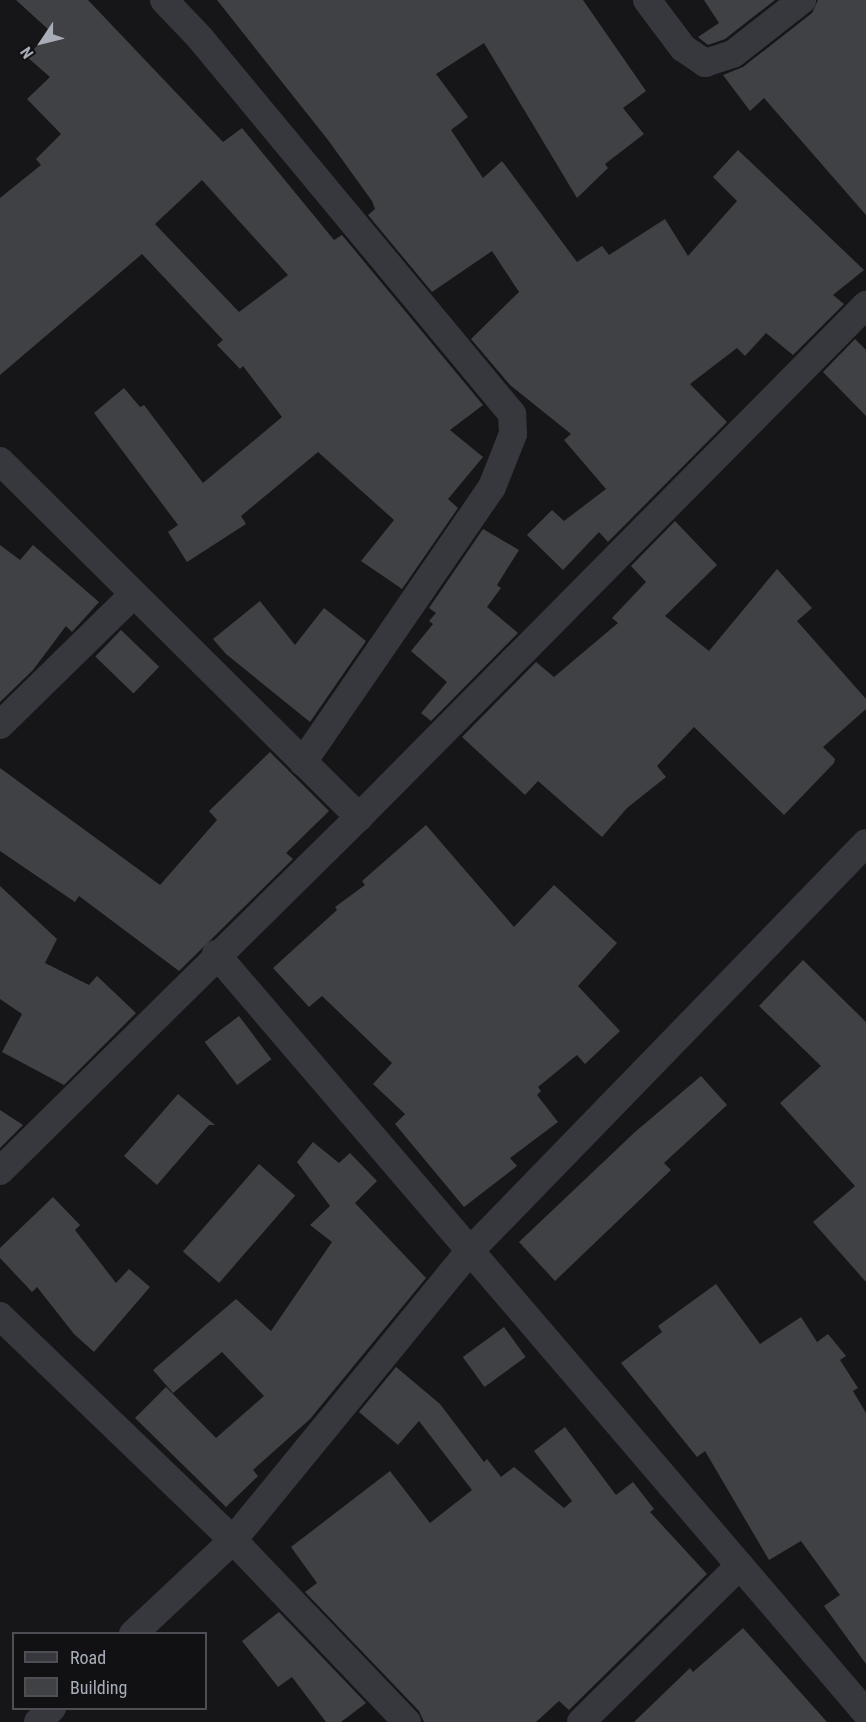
<!DOCTYPE html>
<style>
body{margin:0}
#map{position:relative;width:866px;height:1722px;overflow:hidden;background:#161618;font-family:"Roboto Condensed",sans-serif}
div>[style]{position:absolute}
[style*='--x']{left:calc(var(--x)*1px);top:calc(var(--y)*1px);width:calc(var(--w)*1px);rotate:calc(var(--a)*1deg)}
.building>*{inset:0;background:#404145;transform-origin:0 0}
.street>*{height:28px;margin:-14px;padding:0 14px;transform-origin:14px;border-radius:14px;background:#37383d}
span{translate:-50% -50%;white-space:nowrap;text-align:center;line-height:1.15;-webkit-text-stroke:5px #111113;paint-order:stroke}
.legend{position:absolute;left:12px;top:1632px;width:195px;height:78px;box-sizing:border-box;background:#111113;border:2px solid #4d4f55;margin:0;padding:8px 10px;list-style:none;font-size:18px;color:#a8adb8}
.legend li{display:flex;align-items:center;gap:12px;height:30px}
.legend b{width:30px;border:2px solid #4d4f55}
.north{position:absolute;left:12px;top:12px;width:60px;height:60px;-webkit-text-stroke:4px #111113;paint-order:stroke;rotate:235deg;font-size:16px;font-weight:700;line-height:24px;text-align:center;color:#a8adb8}
.north::after{content:'';display:block;margin:auto;width:21px;height:27px;background:#a8adb8;clip-path:polygon(50% 0,100% 100%,50% 72%,0 100%)}
</style>
<div id="map">
<div class="building">
<i style="clip-path:polygon(evenodd,16px 0,88px 0,223px 142px,242px 128px,334px 240px,342px 235px,483px 405px,450px 430px,483px 457px,448px 499px,458px 508px,402px 589px,361px 561px,394px 520px,318px 452px,241px 516px,246px 524px,187px 562px,168px 532px,178px 525px,94px 413px,124px 388px,140px 407px,144px 405px,203px 483px,282px 417px,243px 366px,240px 369px,217px 345px,223px 340px,142px 254px,0 375px,0 198px,41px 165px,36px 159px,61px 134px,27px 99px,50px 77px,27px 57px,50px 31px,16px 0,202px 180px,288px 275px,239px 312px,155px 224px,202px 180px)"></i>
<i style="clip-path:polygon(217px 0,583px 0,646px 91px,623px 108px,644px 134px,605px 164px,608px 168px,577px 198px,484px 43px,436px 74px,468px 117px,451px 130px,483px 178px,502px 161px,577px 262px,602px 246px,609px 255px,665px 219px,688px 256px,737px 201px,713px 177px,738px 150px,864px 270px,833px 295px,844px 304px,793px 355px,766px 333px,745px 356px,737px 348px,690px 384px,727px 422px,608px 542px,599px 532px,563px 570px,527px 535px,552px 510px,564px 521px,606px 489px,564px 440px,571px 434px,510px 385px,471px 339px,519px 292px,492px 251px,432px 292px,368px 215px,375px 209px,372px 201px,328px 140px)"></i>
<i style="clip-path:polygon(704px 0,775px 0,725px 39px,708px 45px,698px 37px,719px 23px)"></i>
<i style="clip-path:polygon(818px 0,866px 0,866px 215px,764px 98px,750px 111px,723px 75px,743px 67px,812px 13px)"></i>
<i style="clip-path:polygon(855px 339px,866px 350px,866px 416px,823px 372px)"></i>
<i style="clip-path:polygon(675px 521px,717px 565px,665px 616px,709px 651px,777px 569px,812px 608px,797px 621px,866px 699px,866px 709px,823px 747px,835px 759px,834px 763px,784px 815px,694px 727px,657px 766px,666px 777px,627px 808px,602px 837px,538px 781px,525px 795px,462px 737px,536px 662px,554px 677px,618px 623px,612px 618px,646px 582px,631px 566px)"></i>
<i style="clip-path:polygon(483px 529px,519px 550px,497px 585px,501px 588px,487px 607px,518px 633px,431px 721px,421px 713px,447px 682px,411px 651px,433px 624px,429px 621px,436px 613px,429px 608px)"></i>
<i style="clip-path:polygon(0 545px,20px 560px,33px 545px,99px 602px,72px 632px,66px 626px,33px 670px,0 702px)"></i>
<i style="clip-path:polygon(260px 601px,295px 645px,324px 608px,366px 641px,310px 722px,226px 654px,213px 639px)"></i>
<i style="left:121px;top:630px;width:53px;height:37px;rotate:44deg"></i>
<i style="clip-path:polygon(270px 752px,329px 811px,286px 853px,293px 859px,179px 971px,79px 896px,75px 902px,0 851px,0 768px,160px 885px,217px 820px,209px 811px)"></i>
<i style="clip-path:polygon(426px 825px,514px 927px,554px 885px,617px 943px,578px 986px,620px 1031px,585px 1064px,577px 1055px,538px 1087px,541px 1091px,537px 1095px,558px 1122px,510px 1158px,517px 1166px,464px 1207px,395px 1124px,405px 1114px,373px 1084px,392px 1063px,322px 996px,309px 1007px,273px 968px,337px 910px,335px 907px,365px 885px,362px 881px)"></i>
<i style="clip-path:polygon(0 886px,57px 939px,45px 963px,89px 985px,97px 976px,136px 1013px,64px 1085px,2px 1052px,22px 1014px,0 999px)"></i>
<i style="clip-path:polygon(803px 960px,866px 1022px,866px 1282px,813px 1222px,855px 1186px,780px 1103px,821px 1066px,759px 1006px)"></i>
<i style="left:239px;top:1016px;width:54px;height:43px;rotate:53deg"></i>
<i style="clip-path:polygon(701px 1076px,727px 1105px,664px 1163px,671px 1170px,555px 1281px,519px 1242px,635px 1132px)"></i>
<i style="clip-path:polygon(178px 1094px,215px 1125px,209px 1125px,157px 1185px,124px 1156px)"></i>
<i style="clip-path:polygon(0 1110px,23px 1125px,0 1148px)"></i>
<i style="clip-path:polygon(313px 1142px,339px 1163px,350px 1153px,377px 1181px,355px 1203px,426px 1278px,310px 1419px,253px 1470px,258px 1476px,226px 1507px,135px 1418px,166px 1387px,216px 1438px,264px 1396px,222px 1352px,173px 1393px,153px 1370px,236px 1299px,271px 1331px,332px 1242px,310px 1225px,330px 1206px,297px 1162px)"></i>
<i style="left:259px;top:1164px;width:48px;height:116px;rotate:41deg"></i>
<i style="clip-path:polygon(53px 1197px,80px 1225px,75px 1230px,116px 1283px,129px 1269px,150px 1287px,94px 1352px,74px 1334px,37px 1287px,32px 1292px,0 1258px,0 1248px)"></i>
<i style="clip-path:polygon(716px 1284px,760px 1344px,801px 1317px,817px 1342px,828px 1334px,846px 1356px,840px 1360px,858px 1388px,853px 1391px,866px 1413px,866px 1664px,824px 1606px,840px 1595px,801px 1541px,769px 1560px,705px 1451px,697px 1457px,621px 1363px,662px 1332px,658px 1326px)"></i>
<i style="left:504px;top:1327px;width:37px;height:51px;rotate:54deg"></i>
<i style="clip-path:polygon(396px 1367px,440px 1404px,484px 1462px,487px 1459px,501px 1477px,514px 1467px,564px 1508px,572px 1501px,534px 1451px,565px 1427px,616px 1495px,633px 1482px,654px 1509px,650px 1512px,707px 1574px,569px 1710px,559px 1701px,536px 1722px,424px 1722px,419px 1711px,305px 1592px,317px 1583px,291px 1547px,390px 1471px,430px 1523px,472px 1490px,419px 1421px,398px 1445px,359px 1412px)"></i>
<i style="clip-path:polygon(279px 1612px,366px 1703px,341px 1722px,326px 1722px,292px 1677px,278px 1687px,242px 1641px)"></i>
<i style="clip-path:polygon(743px 1628px,827px 1722px,634px 1722px,690px 1668px,693px 1672px)"></i>
</div>
<div class="street">
<i style="--x:164;--y:0;--w:52;--a:46.5"></i>
<i style="--x:200;--y:38;--w:489;--a:50.3"></i>
<i style="--x:512;--y:414;--w:20;--a:87"></i>
<i style="--x:513;--y:434;--w:57;--a:111.6"></i>
<i style="--x:492;--y:487;--w:334;--a:124.5"></i>
<i style="--x:647;--y:0;--w:60;--a:53.1"></i>
<i style="--x:683;--y:48;--w:27;--a:34"></i>
<i style="--x:705;--y:63;--w:29;--a:-18"></i>
<i style="--x:733;--y:54;--w:88;--a:-38"></i>
<i style="--x:0;--y:461;--w:506;--a:44.76"></i>
<i style="--x:0;--y:725;--w:187;--a:-44.4"></i>
<i style="--x:216;--y:954;--w:999;--a:49.42"></i>
<i style="--x:0;--y:1171;--w:504;--a:-44.6"></i>
<i style="--x:359;--y:817;--w:721;--a:-45.28"></i>
<i style="--x:0;--y:1316;--w:323;--a:43.9"></i>
<i style="--x:233;--y:1540;--w:252;--a:46.3"></i>
<i style="--x:133;--y:1634;--w:137;--a:-43.2"></i>
<i style="--x:233;--y:1540;--w:371;--a:-50.7"></i>
<i style="--x:468;--y:1253;--w:571;--a:-45.85"></i>
<i style="--x:38;--y:1722;--w:20;--a:-45"></i>
<i style="--x:581;--y:1722;--w:223;--a:-44.6"></i>
</div>
<ul class="legend">
<li><b style="height:8px;background:#37383d"></b>Road</li>
<li><b style="height:16px;background:#404145"></b>Building</li>
</ul>
<div class="north">N</div>
</div>
